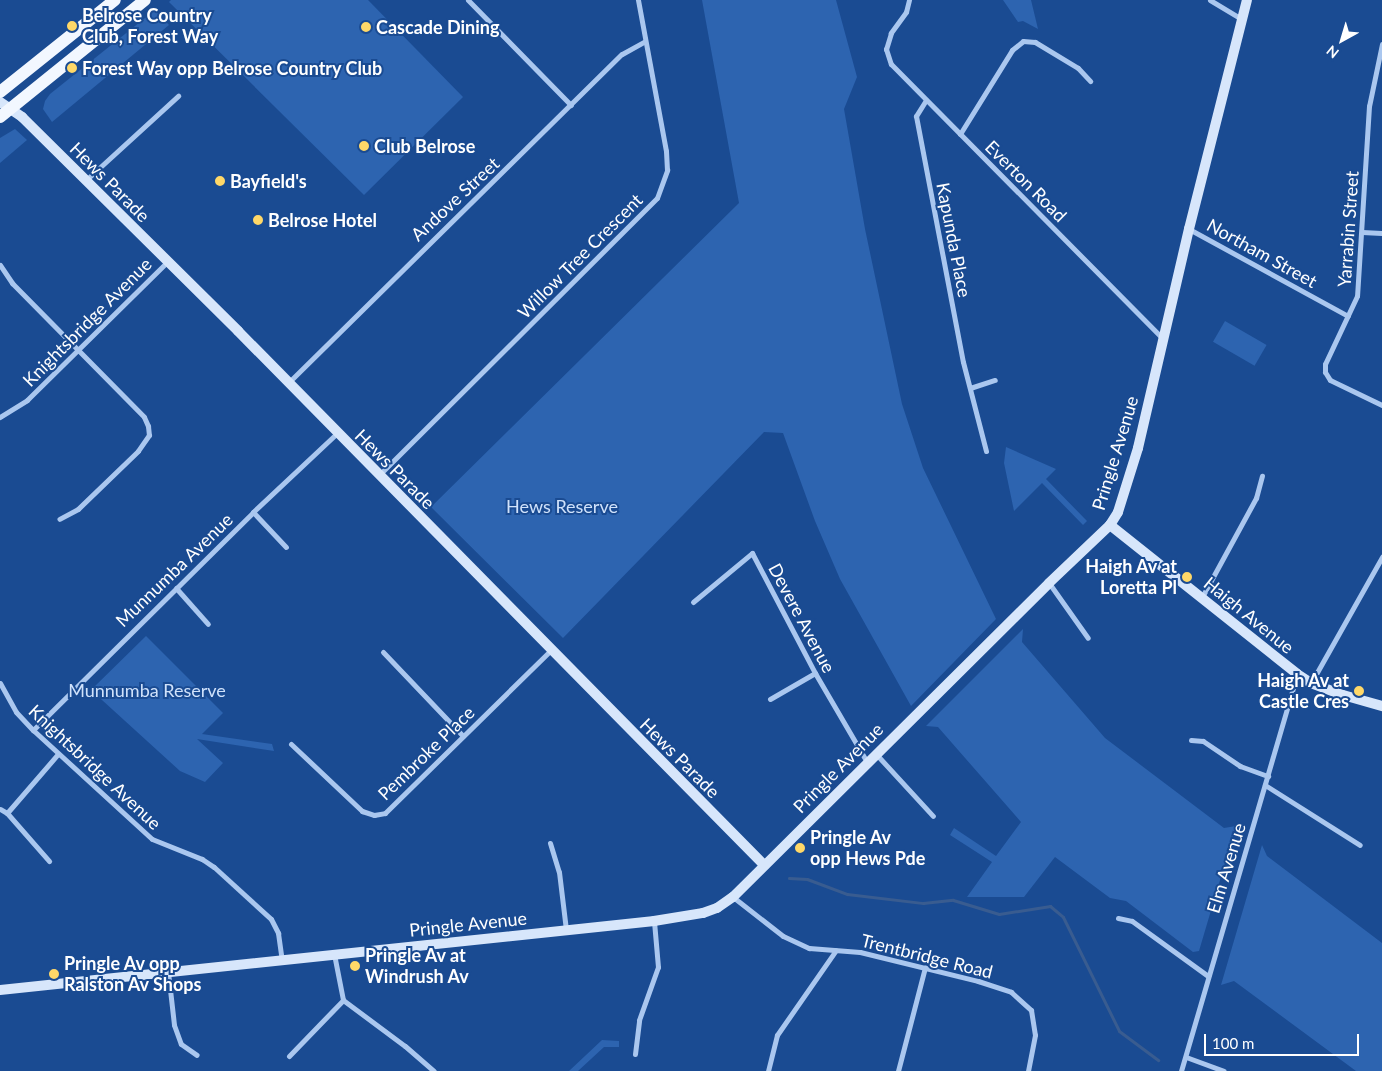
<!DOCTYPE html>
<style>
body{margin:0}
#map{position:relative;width:1382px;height:1071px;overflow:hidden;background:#1a4b92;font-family:Lato,sans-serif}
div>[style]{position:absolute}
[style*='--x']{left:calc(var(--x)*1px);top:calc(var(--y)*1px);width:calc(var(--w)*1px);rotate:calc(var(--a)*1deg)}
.green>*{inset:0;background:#2d64b0;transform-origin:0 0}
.stream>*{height:3px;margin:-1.5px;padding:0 1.5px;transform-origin:1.5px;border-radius:1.5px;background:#395c90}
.street>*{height:5px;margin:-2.5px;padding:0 2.5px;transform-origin:2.5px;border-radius:2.5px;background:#aac7ef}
.secondary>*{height:10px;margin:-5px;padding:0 5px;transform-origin:5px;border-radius:5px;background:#d7e6fb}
.primary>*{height:12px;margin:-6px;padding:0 6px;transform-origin:6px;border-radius:6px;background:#f2f7ff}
.dots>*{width:14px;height:14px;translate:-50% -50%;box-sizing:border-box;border:2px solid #1a4b92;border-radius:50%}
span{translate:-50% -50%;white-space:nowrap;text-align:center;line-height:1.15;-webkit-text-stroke:4px #1a4b92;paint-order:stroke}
.poi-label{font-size:18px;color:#fff;font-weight:700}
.left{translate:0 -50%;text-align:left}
.right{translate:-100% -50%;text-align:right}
.street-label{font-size:18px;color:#fff}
.park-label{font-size:18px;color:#d0e2fb}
.north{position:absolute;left:1317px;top:15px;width:50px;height:50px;-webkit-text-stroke:4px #1a4b92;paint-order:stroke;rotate:219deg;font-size:14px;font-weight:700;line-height:20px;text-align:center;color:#fff}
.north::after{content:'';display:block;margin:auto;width:18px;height:22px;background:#fff;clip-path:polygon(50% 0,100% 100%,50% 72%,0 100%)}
.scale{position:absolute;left:1204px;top:1034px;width:155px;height:22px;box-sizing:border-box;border:2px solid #fff;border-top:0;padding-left:6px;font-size:15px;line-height:18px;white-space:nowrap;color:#fff;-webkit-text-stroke:4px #1a4b92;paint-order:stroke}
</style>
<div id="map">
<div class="green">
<i style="clip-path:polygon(171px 0,368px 0,463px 97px,364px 195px,169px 2px)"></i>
<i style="clip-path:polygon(702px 0,836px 0,857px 77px,844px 109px,865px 229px,902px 404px,923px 468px,996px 619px,911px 706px,840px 579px,815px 521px,783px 433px,764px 432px,563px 638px,431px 507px,739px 203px)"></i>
<i style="clip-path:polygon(1003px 0,1031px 0,1038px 29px,1023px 21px,1018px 22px)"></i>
<i style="clip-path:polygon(155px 10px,169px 25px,52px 122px,43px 109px,45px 101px,50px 94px)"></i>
<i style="clip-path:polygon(15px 129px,27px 140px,0 163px,0 138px)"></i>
<i style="left:1225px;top:321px;width:48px;height:24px;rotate:30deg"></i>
<i style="clip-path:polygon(1006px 447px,1056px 469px,1046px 479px,1087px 521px,1083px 525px,1042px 483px,1014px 511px,1004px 463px)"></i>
<i style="clip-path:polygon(1023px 629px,1022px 642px,1105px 738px,1224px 828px,1236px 826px,1199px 951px,1193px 952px,1126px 901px,1110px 898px,1055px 857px,1024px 897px,967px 897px,992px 862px,950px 835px,954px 828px,996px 856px,1021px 822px,938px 727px,926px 726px)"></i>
<i style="clip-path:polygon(146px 636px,223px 713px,202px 734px,272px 744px,274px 751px,197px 739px,223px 763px,205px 782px,180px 771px,91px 690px)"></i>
<i style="clip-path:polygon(1262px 845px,1267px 856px,1382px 943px,1382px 1071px,1356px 1071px,1234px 981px,1221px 985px)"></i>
<i style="clip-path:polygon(602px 1040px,619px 1041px,619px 1047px,604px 1047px,578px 1071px,569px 1071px)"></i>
</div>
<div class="stream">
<i style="--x:789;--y:878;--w:18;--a:3"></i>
<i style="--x:807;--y:879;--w:43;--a:20.6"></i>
<i style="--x:847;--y:894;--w:77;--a:6.8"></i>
<i style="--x:923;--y:903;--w:30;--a:-6"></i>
<i style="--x:953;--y:900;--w:48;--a:16.9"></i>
<i style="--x:999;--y:914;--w:52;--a:-8.9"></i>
<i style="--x:1050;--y:906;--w:17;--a:40"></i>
<i style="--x:1063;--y:917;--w:127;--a:63.8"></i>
<i style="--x:1119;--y:1031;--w:49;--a:36.6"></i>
</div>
<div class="street">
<i style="--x:468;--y:0;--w:147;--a:45.6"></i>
<i style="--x:909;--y:0;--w:12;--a:104"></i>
<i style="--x:906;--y:12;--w:26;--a:126"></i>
<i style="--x:891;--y:33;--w:17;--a:107"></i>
<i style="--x:886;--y:49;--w:16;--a:72"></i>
<i style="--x:891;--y:64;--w:387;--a:45.3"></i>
<i style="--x:1210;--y:0;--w:37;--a:31"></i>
<i style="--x:1382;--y:44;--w:63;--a:101.8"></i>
<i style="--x:1369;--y:106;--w:190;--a:93.6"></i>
<i style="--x:1357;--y:296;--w:75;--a:115.2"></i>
<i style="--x:1325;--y:364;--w:8;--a:90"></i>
<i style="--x:1325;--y:372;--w:9;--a:58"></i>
<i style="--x:1330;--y:380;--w:58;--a:25.7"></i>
<i style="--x:926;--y:100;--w:19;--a:122"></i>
<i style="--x:916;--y:116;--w:250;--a:79.2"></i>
<i style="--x:963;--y:362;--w:92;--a:75.5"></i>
<i style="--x:960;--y:134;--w:99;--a:-58.2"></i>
<i style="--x:1012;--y:50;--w:14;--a:-39"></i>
<i style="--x:1023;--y:41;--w:12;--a:5"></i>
<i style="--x:1035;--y:42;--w:50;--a:31.2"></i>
<i style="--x:1078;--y:68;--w:18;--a:47"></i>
<i style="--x:86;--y:180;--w:125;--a:-42.4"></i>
<i style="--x:1189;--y:229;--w:181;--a:28.7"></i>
<i style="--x:1362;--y:232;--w:20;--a:3"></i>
<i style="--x:0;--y:265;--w:22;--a:56"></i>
<i style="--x:12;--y:283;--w:188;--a:45.4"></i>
<i style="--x:144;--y:417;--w:10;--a:66"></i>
<i style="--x:148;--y:426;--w:9;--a:84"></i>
<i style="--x:149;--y:435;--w:19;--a:125"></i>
<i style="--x:138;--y:451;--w:83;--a:136"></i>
<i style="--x:78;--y:509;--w:21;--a:152"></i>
<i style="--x:289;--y:382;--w:467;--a:-44.6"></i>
<i style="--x:622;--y:54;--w:26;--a:-29"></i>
<i style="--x:970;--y:388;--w:26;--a:-18"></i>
<i style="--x:0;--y:417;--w:32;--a:-32"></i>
<i style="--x:27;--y:400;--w:198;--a:-44.6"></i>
<i style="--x:379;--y:475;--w:392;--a:-44.9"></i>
<i style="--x:657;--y:198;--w:30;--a:-70"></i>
<i style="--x:667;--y:170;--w:19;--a:-93"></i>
<i style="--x:666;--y:151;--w:154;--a:-100.5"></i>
<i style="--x:253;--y:512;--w:48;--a:46.7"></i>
<i style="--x:1049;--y:583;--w:67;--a:54.7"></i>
<i style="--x:176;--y:588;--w:48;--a:48.4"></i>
<i style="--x:1202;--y:597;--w:113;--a:-61.4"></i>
<i style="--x:1256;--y:498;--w:23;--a:-75"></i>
<i style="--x:693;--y:602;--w:77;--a:-39.7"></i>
<i style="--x:752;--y:553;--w:136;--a:62.3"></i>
<i style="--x:815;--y:673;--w:103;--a:59.7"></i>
<i style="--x:383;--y:652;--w:116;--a:46.4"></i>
<i style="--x:0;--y:683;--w:33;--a:61"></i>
<i style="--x:16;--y:712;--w:25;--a:47"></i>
<i style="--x:33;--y:730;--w:161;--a:42.5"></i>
<i style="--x:152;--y:839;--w:54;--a:21.8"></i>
<i style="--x:202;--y:859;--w:14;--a:34"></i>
<i style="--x:214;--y:867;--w:77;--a:42.4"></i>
<i style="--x:271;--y:919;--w:16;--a:63"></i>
<i style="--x:278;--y:933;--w:27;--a:82"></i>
<i style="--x:1311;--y:683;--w:145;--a:-60.6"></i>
<i style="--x:770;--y:699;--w:52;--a:-30"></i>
<i style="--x:33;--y:730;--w:310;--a:-44.7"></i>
<i style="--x:253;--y:512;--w:115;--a:-43.2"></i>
<i style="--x:1191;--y:740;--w:12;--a:5"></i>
<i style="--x:1203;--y:741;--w:45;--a:34"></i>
<i style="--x:1240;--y:766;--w:30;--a:20"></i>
<i style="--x:291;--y:744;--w:98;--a:43.3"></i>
<i style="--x:362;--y:811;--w:13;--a:18"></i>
<i style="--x:374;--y:815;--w:11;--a:-10"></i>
<i style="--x:385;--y:813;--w:233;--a:-44.5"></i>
<i style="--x:876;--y:754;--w:84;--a:47.4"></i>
<i style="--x:1265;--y:785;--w:112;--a:32.3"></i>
<i style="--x:0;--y:809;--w:8;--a:30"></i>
<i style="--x:7;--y:813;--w:64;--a:48.8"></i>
<i style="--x:7;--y:813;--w:78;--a:-49.2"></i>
<i style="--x:550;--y:843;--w:30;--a:73"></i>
<i style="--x:559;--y:872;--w:58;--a:83.1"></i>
<i style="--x:733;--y:897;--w:63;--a:38"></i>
<i style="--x:783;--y:936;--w:29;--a:25"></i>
<i style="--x:809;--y:948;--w:51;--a:4.5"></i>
<i style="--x:860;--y:952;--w:122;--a:13.8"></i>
<i style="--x:978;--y:981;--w:35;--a:18"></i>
<i style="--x:1011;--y:992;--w:27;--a:42"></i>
<i style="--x:1031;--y:1010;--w:25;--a:81"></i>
<i style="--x:1035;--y:1035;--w:37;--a:101"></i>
<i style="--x:1118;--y:918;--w:14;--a:12"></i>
<i style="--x:1132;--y:921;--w:94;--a:35.9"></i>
<i style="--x:334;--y:954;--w:47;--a:78.9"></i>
<i style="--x:343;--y:1000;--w:77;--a:36.6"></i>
<i style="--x:405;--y:1046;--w:38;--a:41"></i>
<i style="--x:168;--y:972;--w:53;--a:83.5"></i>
<i style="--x:174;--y:1025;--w:20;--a:70"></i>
<i style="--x:181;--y:1044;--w:19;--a:35"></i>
<i style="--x:635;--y:1054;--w:34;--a:-83"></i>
<i style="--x:639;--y:1020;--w:56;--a:-70.3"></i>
<i style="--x:658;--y:967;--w:46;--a:-95"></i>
<i style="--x:289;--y:1056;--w:78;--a:-46"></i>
<i style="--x:1186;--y:1057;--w:40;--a:20.2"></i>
<i style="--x:768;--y:1071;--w:37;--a:-76"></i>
<i style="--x:777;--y:1035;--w:103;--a:-55.2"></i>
<i style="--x:898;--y:1071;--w:107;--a:-75.4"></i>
<i style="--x:1181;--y:1071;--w:414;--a:-73.7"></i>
</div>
<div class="secondary">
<i style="--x:0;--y:102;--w:27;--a:34"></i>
<i style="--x:22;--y:117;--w:304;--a:44.7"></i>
<i style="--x:238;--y:331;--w:750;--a:45.43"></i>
<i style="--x:1110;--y:525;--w:239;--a:38.5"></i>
<i style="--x:1297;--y:674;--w:17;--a:33"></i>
<i style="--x:1311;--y:683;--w:34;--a:21"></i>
<i style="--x:1343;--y:695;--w:41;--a:15.8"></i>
<i style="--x:0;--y:990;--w:658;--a:-6.02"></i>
<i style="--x:654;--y:921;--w:50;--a:-9.3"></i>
<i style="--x:703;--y:913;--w:15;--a:-20"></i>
<i style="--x:717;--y:908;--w:19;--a:-35"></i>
<i style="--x:733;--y:897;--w:445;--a:-44.8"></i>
<i style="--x:1049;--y:583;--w:84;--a:-43.6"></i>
<i style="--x:1110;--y:525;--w:15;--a:-58"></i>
<i style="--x:1118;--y:512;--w:67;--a:-72.6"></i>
<i style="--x:1138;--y:448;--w:225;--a:-76.9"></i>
<i style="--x:1189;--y:229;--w:236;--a:-75.8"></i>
</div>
<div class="primary">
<i style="--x:0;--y:92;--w:147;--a:-38.7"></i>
<i style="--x:0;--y:117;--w:186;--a:-38.9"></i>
</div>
<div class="dots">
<i style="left:72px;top:26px;background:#ffd868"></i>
<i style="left:366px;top:27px;background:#ffd868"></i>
<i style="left:72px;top:68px;background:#ffd868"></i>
<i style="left:364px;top:146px;background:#ffd868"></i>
<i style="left:220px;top:181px;background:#ffd868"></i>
<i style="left:258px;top:220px;background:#ffd868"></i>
<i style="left:1187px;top:577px;background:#ffd868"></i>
<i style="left:1359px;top:691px;background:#ffd868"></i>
<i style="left:800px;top:848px;background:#ffd868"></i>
<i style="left:355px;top:966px;background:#ffd868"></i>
<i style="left:54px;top:974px;background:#ffd868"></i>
</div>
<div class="poi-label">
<span class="left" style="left:82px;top:26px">Belrose Country<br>Club, Forest Way</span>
<span class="left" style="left:376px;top:27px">Cascade Dining</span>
<span class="left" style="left:82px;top:68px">Forest Way opp Belrose Country Club</span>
<span class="left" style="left:374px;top:146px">Club Belrose</span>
<span class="left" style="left:230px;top:181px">Bayfield's</span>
<span class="left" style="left:268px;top:220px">Belrose Hotel</span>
<span class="right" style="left:1177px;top:577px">Haigh Av at<br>Loretta Pl</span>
<span class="right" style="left:1349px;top:691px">Haigh Av at<br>Castle Cres</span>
<span class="left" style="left:810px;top:848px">Pringle Av<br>opp Hews Pde</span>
<span class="left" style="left:365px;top:966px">Pringle Av at<br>Windrush Av</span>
<span class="left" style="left:64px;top:974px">Pringle Av opp<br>Ralston Av Shops</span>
</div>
<div class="street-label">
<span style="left:1026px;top:181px;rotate:45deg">Everton Road</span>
<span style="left:110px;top:182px;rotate:45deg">Hews Parade</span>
<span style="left:455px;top:199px;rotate:-43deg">Andove Street</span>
<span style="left:1348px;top:229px;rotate:-86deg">Yarrabin Street</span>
<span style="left:954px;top:240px;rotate:79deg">Kapunda Place</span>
<span style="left:1262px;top:253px;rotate:29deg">Northam Street</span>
<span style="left:580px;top:256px;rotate:-45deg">Willow Tree Crescent</span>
<span style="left:87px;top:322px;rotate:-45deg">Knightsbridge Avenue</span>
<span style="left:1115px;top:453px;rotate:-73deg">Pringle Avenue</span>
<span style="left:395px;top:469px;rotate:45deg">Hews Parade</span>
<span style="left:174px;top:570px;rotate:-44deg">Munnumba Avenue</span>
<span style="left:1249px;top:615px;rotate:39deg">Haigh Avenue</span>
<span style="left:802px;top:618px;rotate:62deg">Devere Avenue</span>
<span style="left:426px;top:753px;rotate:-44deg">Pembroke Place</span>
<span style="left:680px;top:758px;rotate:45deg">Hews Parade</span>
<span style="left:95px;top:767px;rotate:43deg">Knightsbridge Avenue</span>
<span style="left:838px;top:768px;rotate:-45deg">Pringle Avenue</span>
<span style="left:1226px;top:868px;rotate:-73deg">Elm Avenue</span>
<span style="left:468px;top:924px;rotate:-6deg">Pringle Avenue</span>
<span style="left:927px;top:956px;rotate:14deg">Trentbridge Road</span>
</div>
<div class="park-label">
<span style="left:562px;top:506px">Hews Reserve</span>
<span style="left:147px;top:690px">Munnumba Reserve</span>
</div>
<div class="north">N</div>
<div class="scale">100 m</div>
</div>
